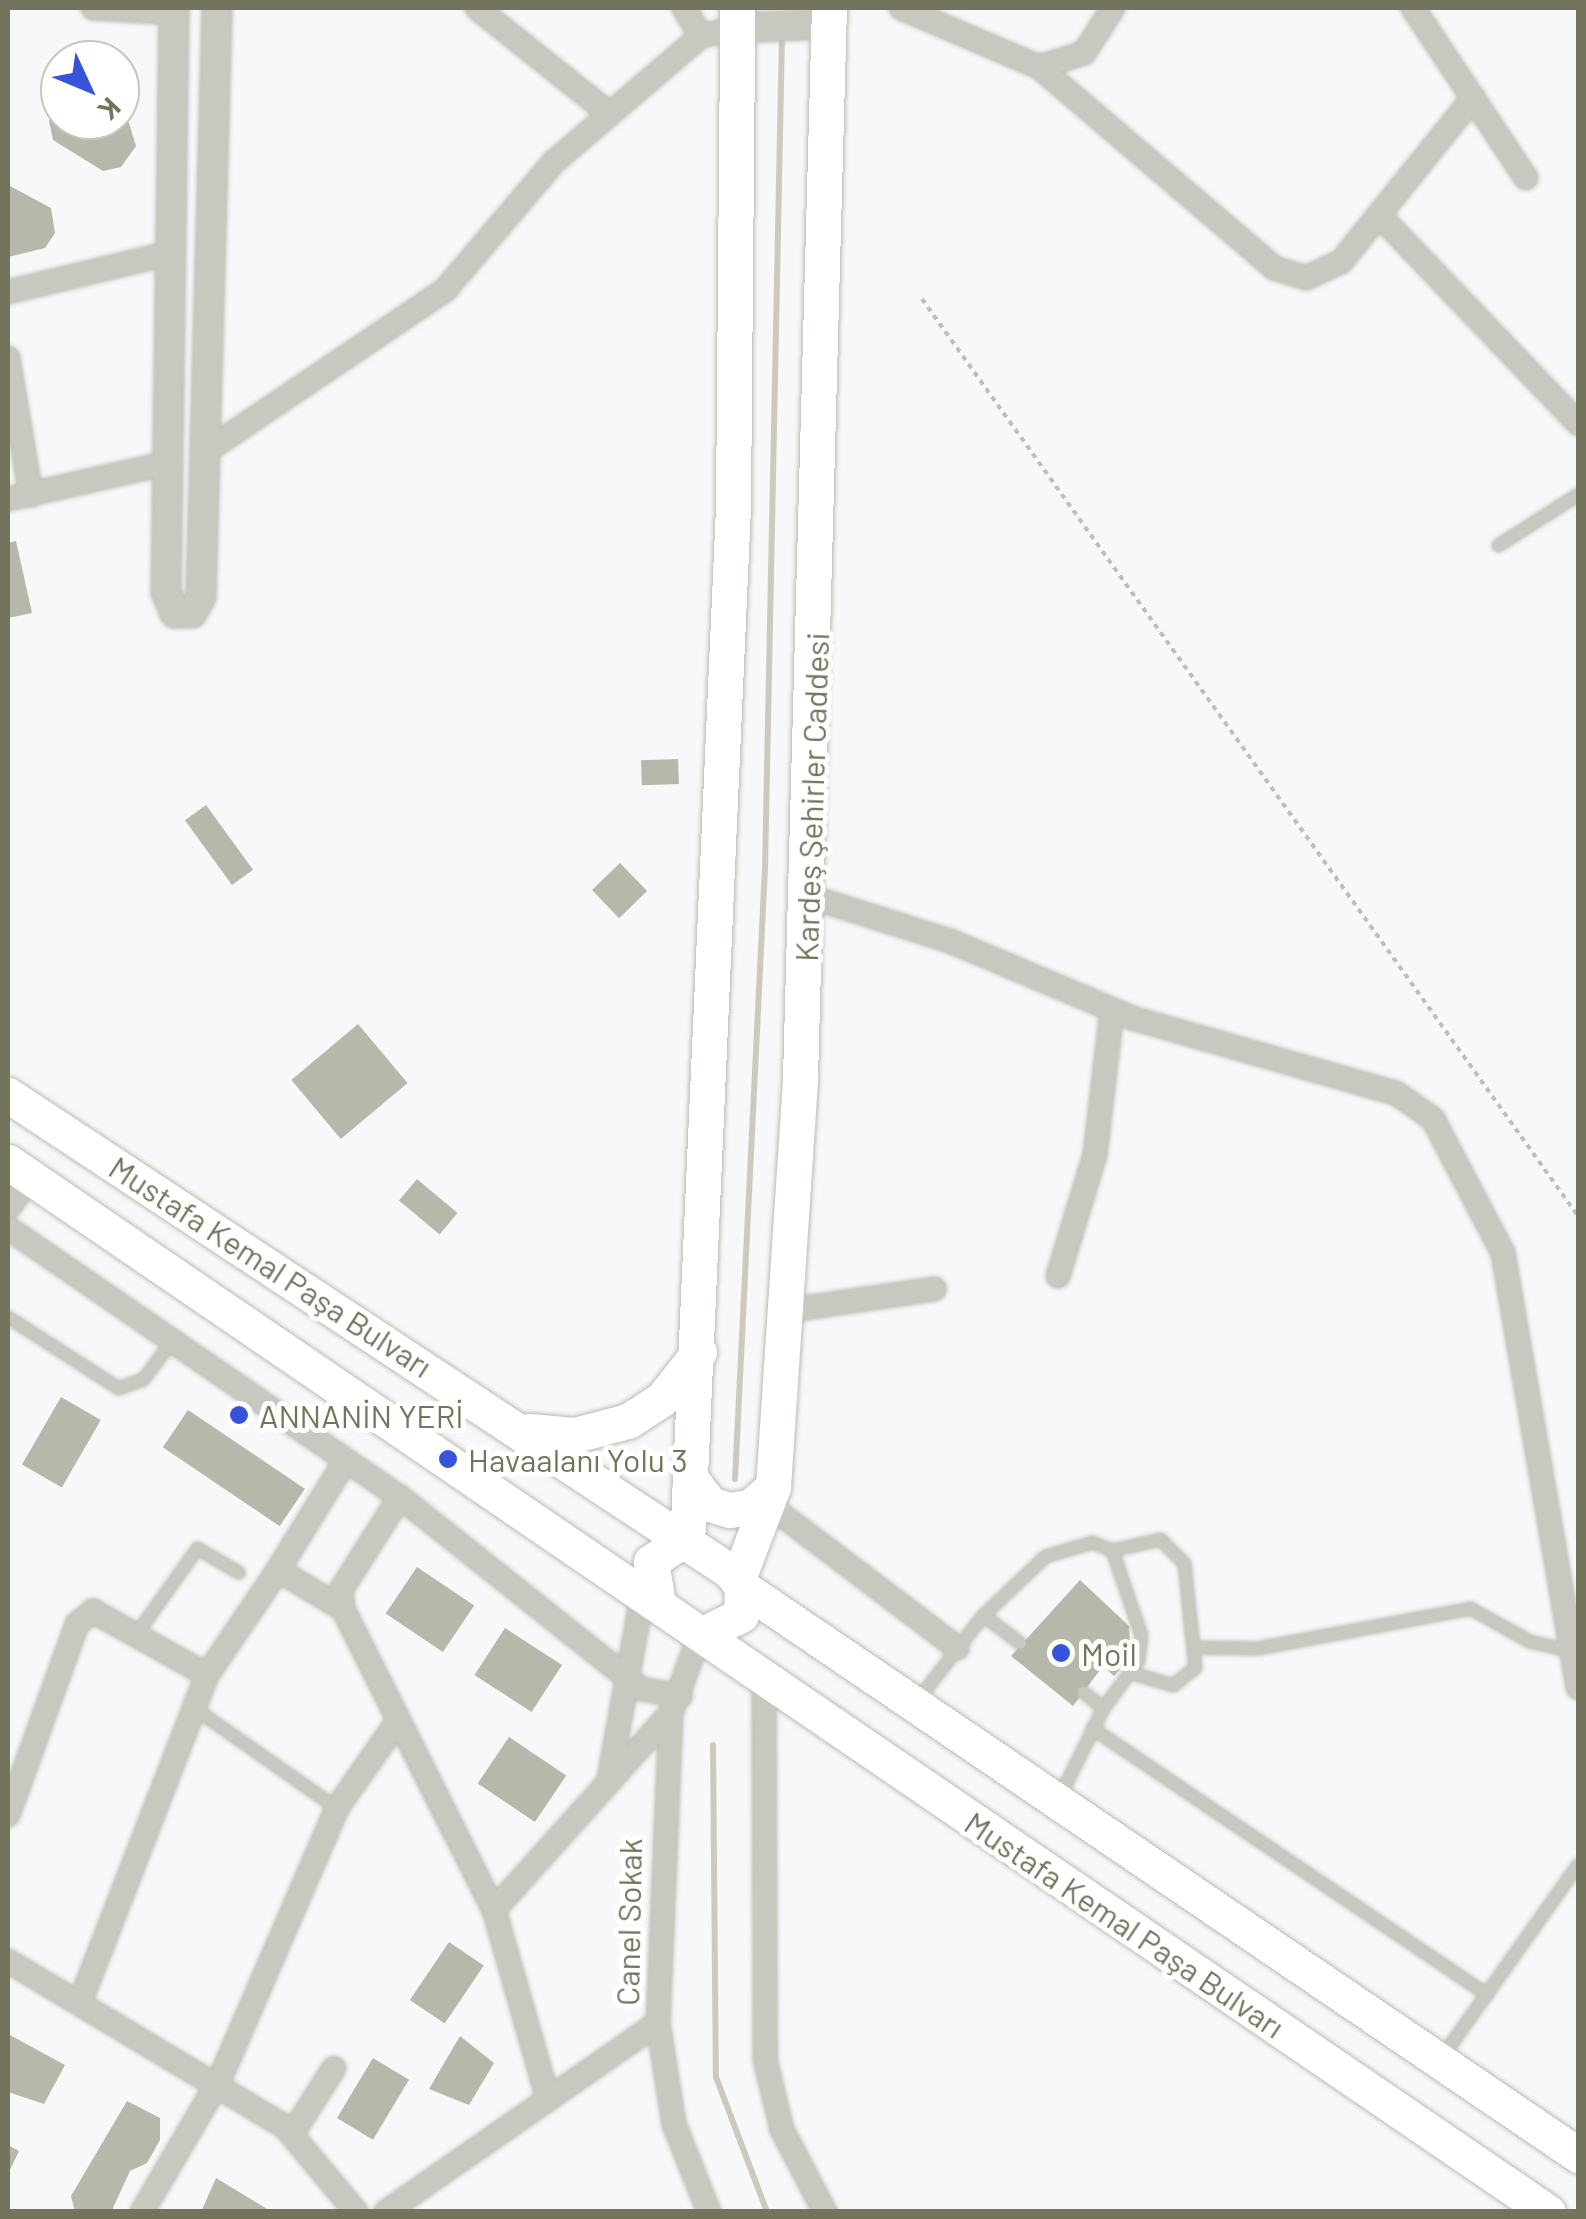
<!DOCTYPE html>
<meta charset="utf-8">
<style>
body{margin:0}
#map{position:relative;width:1586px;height:2219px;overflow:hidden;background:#f8f7f9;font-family:Barlow,sans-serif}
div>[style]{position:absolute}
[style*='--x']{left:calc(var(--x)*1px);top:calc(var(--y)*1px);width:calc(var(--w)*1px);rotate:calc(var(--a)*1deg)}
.stream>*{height:6px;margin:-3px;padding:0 3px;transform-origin:3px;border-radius:3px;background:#cccabe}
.building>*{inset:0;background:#b7b7aa;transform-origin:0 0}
.path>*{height:4px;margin-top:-2px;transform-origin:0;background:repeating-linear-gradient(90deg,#bfbfb9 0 5px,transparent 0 10px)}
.roads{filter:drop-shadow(0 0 2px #bbbbb2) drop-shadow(0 0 2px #bbbbb2)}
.service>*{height:11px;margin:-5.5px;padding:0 5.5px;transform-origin:5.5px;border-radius:5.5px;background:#c8c8c0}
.minor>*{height:22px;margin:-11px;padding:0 11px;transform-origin:11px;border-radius:11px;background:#c8c8c0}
.tertiary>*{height:28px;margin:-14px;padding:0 14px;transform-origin:14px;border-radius:14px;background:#c8c8c0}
.primary>*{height:35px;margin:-17.5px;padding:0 17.5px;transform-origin:17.5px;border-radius:17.5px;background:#fff}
.dots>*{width:28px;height:28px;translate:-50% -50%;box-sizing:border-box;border:5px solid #fff;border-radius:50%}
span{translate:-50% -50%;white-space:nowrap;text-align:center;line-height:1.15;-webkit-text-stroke:10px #fff;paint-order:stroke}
.street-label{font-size:32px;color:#74745d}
.poi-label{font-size:32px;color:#74745d}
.left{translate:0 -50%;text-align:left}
.frame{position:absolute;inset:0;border:10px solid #74745d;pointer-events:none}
.north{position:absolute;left:40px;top:40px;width:100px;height:100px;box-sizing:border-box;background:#fff;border:2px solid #c7c7be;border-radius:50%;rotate:134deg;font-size:28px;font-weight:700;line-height:40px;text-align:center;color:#74745d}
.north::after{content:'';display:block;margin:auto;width:35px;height:45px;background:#3753da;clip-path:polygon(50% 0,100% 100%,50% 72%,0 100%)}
</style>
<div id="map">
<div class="stream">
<i style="--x:735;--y:1479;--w:612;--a:-87.19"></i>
<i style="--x:765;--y:868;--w:832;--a:-88.83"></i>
<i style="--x:713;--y:1745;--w:332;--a:89.5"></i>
<i style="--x:716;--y:2077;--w:144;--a:69.3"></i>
</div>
<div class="building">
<i style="clip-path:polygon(122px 101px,136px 146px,121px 167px,103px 171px,53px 140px,49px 121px,60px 103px,60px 120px,120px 120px)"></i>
<i style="clip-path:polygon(8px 185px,51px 208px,55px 233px,45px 248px,8px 257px)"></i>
<i style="clip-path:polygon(16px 541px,32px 613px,8px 618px,8px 543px)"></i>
<i style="left:678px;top:759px;width:25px;height:37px;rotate:88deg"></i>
<i style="left:206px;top:805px;width:80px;height:26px;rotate:54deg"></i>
<i style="left:620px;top:863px;width:39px;height:39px;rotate:46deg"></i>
<i style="left:358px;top:1024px;width:77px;height:87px;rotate:50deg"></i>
<i style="left:417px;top:1179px;width:53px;height:28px;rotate:40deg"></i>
<i style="left:61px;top:1397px;width:46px;height:78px;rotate:30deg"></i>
<i style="left:188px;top:1410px;width:141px;height:45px;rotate:34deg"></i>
<i style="left:417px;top:1567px;width:69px;height:56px;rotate:34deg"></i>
<i style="clip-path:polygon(1080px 1580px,1129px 1626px,1131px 1658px,1114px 1676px,1103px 1666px,1073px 1706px,1011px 1656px)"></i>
<i style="left:505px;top:1628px;width:68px;height:56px;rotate:33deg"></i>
<i style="left:509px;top:1737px;width:69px;height:56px;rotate:34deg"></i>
<i style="left:449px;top:1942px;width:42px;height:70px;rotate:34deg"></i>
<i style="clip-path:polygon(8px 2034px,65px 2065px,44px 2104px,8px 2092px)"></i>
<i style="clip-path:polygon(460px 2036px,494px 2063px,469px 2105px,429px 2089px)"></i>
<i style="left:373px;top:2058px;width:42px;height:70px;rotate:31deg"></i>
<i style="clip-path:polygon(127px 2101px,160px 2118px,160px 2140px,147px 2163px,130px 2171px,112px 2210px,75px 2212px,71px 2196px)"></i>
<i style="clip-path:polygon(8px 2145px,19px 2151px,8px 2174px)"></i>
<i style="clip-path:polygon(216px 2178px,272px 2212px,201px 2212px)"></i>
</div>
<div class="path">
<i style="--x:922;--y:299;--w:1127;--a:54.42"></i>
</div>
<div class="roads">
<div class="service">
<i style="--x:1498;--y:545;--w:95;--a:-32.5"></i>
<i style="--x:8;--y:1317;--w:131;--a:32.8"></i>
<i style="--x:118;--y:1388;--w:27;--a:-20"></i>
<i style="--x:143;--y:1379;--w:49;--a:-53.4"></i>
<i style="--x:1112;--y:1550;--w:49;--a:-12.9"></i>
<i style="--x:1160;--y:1539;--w:34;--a:45"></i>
<i style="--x:1184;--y:1563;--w:105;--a:84"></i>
<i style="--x:1195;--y:1667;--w:28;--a:141"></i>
<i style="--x:1173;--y:1685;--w:46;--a:-163.5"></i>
<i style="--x:983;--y:1615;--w:86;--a:-43.6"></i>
<i style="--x:1045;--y:1556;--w:49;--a:-16.6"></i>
<i style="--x:1092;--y:1542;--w:22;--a:22"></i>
<i style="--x:1112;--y:1550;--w:90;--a:71.2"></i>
<i style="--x:1141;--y:1635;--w:25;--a:97"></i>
<i style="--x:1138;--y:1660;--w:59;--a:126.1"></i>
<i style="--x:138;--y:1631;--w:102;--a:-54.6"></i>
<i style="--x:197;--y:1548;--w:48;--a:30.3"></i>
<i style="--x:1193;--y:1647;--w:64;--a:0.9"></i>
<i style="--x:1257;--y:1648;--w:217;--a:-10.6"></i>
<i style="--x:1470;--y:1608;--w:68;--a:29.2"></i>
<i style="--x:1529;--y:1641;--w:39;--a:13"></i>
<i style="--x:917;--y:1700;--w:108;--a:-52.2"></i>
<i style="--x:983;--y:1615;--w:46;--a:37.1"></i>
<i style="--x:194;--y:1708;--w:174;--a:35"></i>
<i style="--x:1092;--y:1728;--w:476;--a:34"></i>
<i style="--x:1059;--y:1797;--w:99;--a:-63.7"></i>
<i style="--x:1103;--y:1708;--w:26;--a:-141"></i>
<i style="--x:1442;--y:2056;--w:235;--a:-54.7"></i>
</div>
<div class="minor">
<i style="--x:93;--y:8;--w:81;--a:3.5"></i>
<i style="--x:477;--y:8;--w:170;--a:38.6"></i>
<i style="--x:684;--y:8;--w:33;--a:59"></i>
<i style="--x:901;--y:8;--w:150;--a:23.1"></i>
<i style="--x:1039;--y:67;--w:47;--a:-17.3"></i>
<i style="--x:1084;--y:53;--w:54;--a:-57.2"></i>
<i style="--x:1413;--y:8;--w:204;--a:56.4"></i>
<i style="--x:1039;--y:67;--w:309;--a:40.5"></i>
<i style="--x:1274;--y:268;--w:34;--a:17"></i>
<i style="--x:1306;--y:278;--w:38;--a:-25"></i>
<i style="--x:1341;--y:262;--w:211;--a:-51.2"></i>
<i style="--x:1379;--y:215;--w:288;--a:46.3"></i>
<i style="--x:8;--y:292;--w:168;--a:-13.5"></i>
<i style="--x:8;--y:358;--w:139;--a:80.5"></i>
<i style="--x:205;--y:452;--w:290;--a:-34"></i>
<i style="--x:445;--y:290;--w:168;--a:-49.6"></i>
<i style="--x:554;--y:162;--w:194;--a:-40.6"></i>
<i style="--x:701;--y:36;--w:37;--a:-13"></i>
<i style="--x:8;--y:499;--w:164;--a:-12.7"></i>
<i style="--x:808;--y:896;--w:149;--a:17.6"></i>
<i style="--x:950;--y:941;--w:198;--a:22.9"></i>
<i style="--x:1132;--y:1018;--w:274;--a:15.9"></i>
<i style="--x:1396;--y:1093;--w:45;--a:35.1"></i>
<i style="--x:1433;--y:1119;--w:151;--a:62.4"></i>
<i style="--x:1503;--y:1253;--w:441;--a:80.2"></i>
<i style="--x:8;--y:1228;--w:475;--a:34.5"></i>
<i style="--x:400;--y:1497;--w:308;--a:38.5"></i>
<i style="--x:641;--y:1689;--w:40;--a:10"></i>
<i style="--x:1058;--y:1276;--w:127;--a:-73"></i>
<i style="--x:1095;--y:1155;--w:145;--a:-83.3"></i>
<i style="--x:784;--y:1311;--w:152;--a:-8.3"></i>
<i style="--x:400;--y:1497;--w:110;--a:122.4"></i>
<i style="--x:341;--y:1590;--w:19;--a:84"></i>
<i style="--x:343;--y:1609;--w:337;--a:63.4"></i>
<i style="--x:770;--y:1506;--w:235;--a:37.2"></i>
<i style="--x:278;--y:1570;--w:129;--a:-58.3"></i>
<i style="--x:701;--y:1632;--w:86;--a:110.3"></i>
<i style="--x:671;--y:1713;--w:310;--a:92.4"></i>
<i style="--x:658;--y:2023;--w:102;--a:81"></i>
<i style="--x:674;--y:2124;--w:95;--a:68.3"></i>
<i style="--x:764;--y:1679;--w:380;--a:89.8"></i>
<i style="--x:765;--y:2059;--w:73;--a:76.5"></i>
<i style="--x:782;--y:2130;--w:93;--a:62.3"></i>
<i style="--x:609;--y:1779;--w:190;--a:-79.7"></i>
<i style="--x:8;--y:1815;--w:203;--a:-70.1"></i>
<i style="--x:77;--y:1624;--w:21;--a:-39"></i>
<i style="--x:93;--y:1611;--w:131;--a:29.3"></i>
<i style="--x:8;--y:1961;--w:323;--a:30.9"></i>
<i style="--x:285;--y:2127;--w:111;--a:50.1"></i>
<i style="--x:81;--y:2000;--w:349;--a:-68.8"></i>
<i style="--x:207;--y:1675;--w:127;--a:-55.9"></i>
<i style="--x:278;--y:1570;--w:76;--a:31"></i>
<i style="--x:546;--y:2092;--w:189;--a:-105.9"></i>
<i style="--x:494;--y:1910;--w:265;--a:-48.1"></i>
<i style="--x:292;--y:2134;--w:78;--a:-57.5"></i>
<i style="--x:142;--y:2212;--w:152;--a:-59.6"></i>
<i style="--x:219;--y:2081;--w:297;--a:-66.6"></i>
<i style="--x:337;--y:1808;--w:106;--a:-55"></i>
<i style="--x:386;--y:2212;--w:331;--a:-34.8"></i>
</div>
<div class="tertiary">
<i style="--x:174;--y:8;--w:584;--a:90.78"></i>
<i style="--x:166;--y:592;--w:23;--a:67"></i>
<i style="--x:175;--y:613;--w:17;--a:0"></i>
<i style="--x:192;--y:613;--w:18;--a:-61"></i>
<i style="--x:201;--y:597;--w:589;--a:-88.44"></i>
<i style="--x:737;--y:28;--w:92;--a:-2.5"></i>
<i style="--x:8;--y:1204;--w:33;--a:-55"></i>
</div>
<div class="primary">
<i style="--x:8;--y:1095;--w:866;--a:33.41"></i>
<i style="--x:731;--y:1572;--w:19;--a:54"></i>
<i style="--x:742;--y:1587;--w:28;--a:92"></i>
<i style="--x:741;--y:1615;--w:42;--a:153.4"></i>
<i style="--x:8;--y:1162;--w:1864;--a:34.29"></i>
<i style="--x:529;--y:1431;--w:46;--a:5"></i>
<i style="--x:575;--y:1435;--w:55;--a:-14.8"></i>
<i style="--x:628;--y:1421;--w:40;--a:-32.9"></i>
<i style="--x:662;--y:1399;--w:60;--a:-51.8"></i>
<i style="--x:692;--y:1480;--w:30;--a:53"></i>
<i style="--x:710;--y:1504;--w:21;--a:17"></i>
<i style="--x:730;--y:1510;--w:20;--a:-9"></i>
<i style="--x:750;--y:1507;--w:30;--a:-41"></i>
<i style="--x:687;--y:1544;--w:1040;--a:-87.46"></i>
<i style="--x:733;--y:505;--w:497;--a:-89.5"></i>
<i style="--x:738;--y:1579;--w:98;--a:-69.2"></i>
<i style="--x:773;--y:1487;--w:410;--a:-86.2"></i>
<i style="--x:800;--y:1078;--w:1070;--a:-88.45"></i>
<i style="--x:742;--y:1587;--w:1011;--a:34.19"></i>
<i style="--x:658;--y:1603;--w:42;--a:-99.7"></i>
<i style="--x:651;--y:1562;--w:38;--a:-35"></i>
</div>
</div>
<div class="dots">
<i style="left:239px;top:1415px;background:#3753da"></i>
<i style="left:448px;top:1459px;background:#3753da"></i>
<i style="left:1061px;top:1653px;background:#3753da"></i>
</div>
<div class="street-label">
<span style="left:811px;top:797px;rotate:-88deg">Kardeş Şehirler Caddesi</span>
<span style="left:271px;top:1266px;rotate:33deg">Mustafa Kemal Paşa Bulvarı</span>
<span style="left:628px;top:1922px;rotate:-89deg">Canel Sokak</span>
<span style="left:1125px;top:1924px;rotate:34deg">Mustafa Kemal Paşa Bulvarı</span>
</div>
<div class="poi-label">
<span class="left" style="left:259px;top:1415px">ANNANİN YERİ</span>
<span class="left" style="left:468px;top:1459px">Havaalanı Yolu 3</span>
<span class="left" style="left:1081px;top:1653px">Moil</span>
</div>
<div class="frame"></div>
<div class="north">K</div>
</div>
